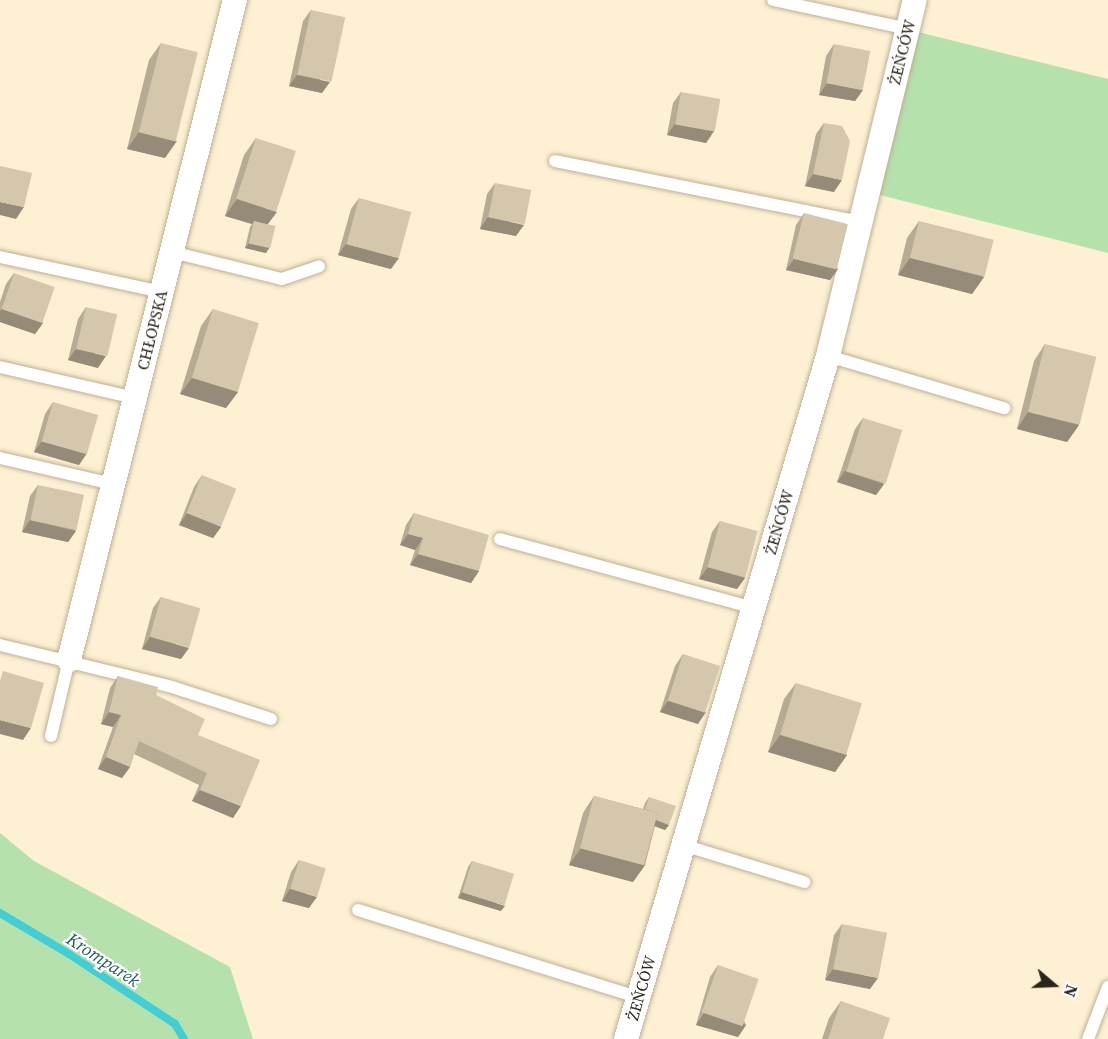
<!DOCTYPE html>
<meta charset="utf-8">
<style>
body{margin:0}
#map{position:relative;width:1108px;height:1039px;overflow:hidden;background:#fef0d3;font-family:"Source Serif 4",serif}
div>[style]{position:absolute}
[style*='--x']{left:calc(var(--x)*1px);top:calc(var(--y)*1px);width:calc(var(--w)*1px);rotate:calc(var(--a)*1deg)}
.green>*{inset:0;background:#b5e2ac}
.stream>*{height:8px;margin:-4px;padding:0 4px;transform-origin:4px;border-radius:4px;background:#42ced5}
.roads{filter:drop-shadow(0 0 2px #bdb094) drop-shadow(0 0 2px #bdb094)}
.service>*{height:12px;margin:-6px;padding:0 6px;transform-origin:6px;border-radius:6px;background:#fff}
.minor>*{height:24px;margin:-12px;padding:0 12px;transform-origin:12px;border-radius:12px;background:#fff}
.wall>*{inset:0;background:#b7ab93}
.shaded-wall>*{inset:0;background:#958b78}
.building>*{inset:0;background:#d5c7ab;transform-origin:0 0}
span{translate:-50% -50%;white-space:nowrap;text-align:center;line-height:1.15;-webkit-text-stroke:4.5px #fff;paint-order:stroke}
.street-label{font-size:16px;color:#2a251a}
.water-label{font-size:18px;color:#225b5d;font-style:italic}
.north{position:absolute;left:1024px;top:955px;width:60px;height:60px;-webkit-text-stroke:4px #fff;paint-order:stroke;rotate:109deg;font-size:16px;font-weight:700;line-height:24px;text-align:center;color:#2a251a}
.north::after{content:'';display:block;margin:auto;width:21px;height:27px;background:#2a251a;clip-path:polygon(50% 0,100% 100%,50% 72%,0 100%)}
</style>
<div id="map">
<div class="green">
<i style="clip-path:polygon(918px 32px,1108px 79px,1108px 253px,876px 194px)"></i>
<i style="clip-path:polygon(0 833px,34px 861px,230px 967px,253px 1039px,0 1039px)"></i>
</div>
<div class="stream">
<i style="--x:0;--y:913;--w:80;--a:30.7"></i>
<i style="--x:69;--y:954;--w:127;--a:33.4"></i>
<i style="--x:175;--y:1024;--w:17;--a:59"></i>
</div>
<div class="roads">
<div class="service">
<i style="--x:773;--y:0;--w:138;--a:12.1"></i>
<i style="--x:555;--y:161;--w:311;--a:11.3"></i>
<i style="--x:172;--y:252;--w:113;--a:13.8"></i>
<i style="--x:282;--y:279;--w:39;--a:-19"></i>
<i style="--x:0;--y:257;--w:166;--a:12.2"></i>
<i style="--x:828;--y:356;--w:184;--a:16.5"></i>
<i style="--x:0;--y:367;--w:139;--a:12.9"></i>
<i style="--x:0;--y:458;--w:116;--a:13"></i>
<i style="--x:500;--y:539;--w:263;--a:15.2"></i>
<i style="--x:0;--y:645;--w:177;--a:13.7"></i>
<i style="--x:172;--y:687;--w:104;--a:17.9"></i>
<i style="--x:51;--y:736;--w:78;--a:-76.7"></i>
<i style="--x:683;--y:845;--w:127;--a:17"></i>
<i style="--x:358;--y:910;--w:293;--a:17.3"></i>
<i style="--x:1088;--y:1039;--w:56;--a:-69"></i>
</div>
<div class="minor">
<i style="--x:69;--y:660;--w:681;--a:-75.88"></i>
<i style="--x:626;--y:1039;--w:712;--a:-73.52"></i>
<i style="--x:828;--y:356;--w:366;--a:-76.3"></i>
</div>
</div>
<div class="wall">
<i style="clip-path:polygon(311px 10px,322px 93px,289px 86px,303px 21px)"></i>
<i style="clip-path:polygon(161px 43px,165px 158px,127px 149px,149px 60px)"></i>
<i style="clip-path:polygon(834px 44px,863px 90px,855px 101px,819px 95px,826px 56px)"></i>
<i style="clip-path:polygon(681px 92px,714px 131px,706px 143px,667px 135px,673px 103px)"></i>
<i style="clip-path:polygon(824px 123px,834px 192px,805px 186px,816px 134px)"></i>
<i style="clip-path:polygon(256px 138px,268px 224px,266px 253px,245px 248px,250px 227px,252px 224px,225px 216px,244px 155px)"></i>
<i style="clip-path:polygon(495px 183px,516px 236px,480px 229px,487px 194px)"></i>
<i style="clip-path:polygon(359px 198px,391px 269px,338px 255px,351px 209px)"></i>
<i style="clip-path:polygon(804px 213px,838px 269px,830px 280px,786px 270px,796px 225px)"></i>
<i style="clip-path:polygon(919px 221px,984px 277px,972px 294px,898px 275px,907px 238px)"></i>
<i style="clip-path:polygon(14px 273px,43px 323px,35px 334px,0 322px,0 302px,6px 284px)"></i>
<i style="clip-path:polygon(86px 307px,98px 368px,68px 360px,78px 319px)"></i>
<i style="clip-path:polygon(213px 309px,238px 392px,226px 408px,180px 394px,201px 326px)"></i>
<i style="clip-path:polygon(1045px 344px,1079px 425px,1067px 442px,1017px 429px,1034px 361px)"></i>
<i style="clip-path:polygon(53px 402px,87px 453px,79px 465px,34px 452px,45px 414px)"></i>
<i style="clip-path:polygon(863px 418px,884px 484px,876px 495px,837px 482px,855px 429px)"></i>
<i style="clip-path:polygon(202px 475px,221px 527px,213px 538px,179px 525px,194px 487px)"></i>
<i style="clip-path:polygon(38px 485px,76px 531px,68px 542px,22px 532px,30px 496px)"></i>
<i style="clip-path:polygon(414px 513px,479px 571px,471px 583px,410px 565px,415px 550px,400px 545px,406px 525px)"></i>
<i style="clip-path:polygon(720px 521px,745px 578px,737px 589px,699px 579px,712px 532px)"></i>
<i style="clip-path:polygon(161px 597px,181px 659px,142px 649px,153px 608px)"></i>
<i style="clip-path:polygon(683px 654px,698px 724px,660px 712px,675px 666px)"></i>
<i style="clip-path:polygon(118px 676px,156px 695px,198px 735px,233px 818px,192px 801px,199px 785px,134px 754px,130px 767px,122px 778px,98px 769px,113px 727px,101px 724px,110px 688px)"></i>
<i style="clip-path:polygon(796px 683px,847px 755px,835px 772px,768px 752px,784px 699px)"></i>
<i style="clip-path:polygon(594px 796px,643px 809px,645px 803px,649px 797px,669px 825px,665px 830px,655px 826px,645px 865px,633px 882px,569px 865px,583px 813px)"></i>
<i style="clip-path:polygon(299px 860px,309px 908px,282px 901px,291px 872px)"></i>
<i style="clip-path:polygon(472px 861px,501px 911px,458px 898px,468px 867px)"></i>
<i style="clip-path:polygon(842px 924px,870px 989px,825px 980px,834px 935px)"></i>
<i style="clip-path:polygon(718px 965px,746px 1025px,738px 1037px,696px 1025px,710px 977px)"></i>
<i style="clip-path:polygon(841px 1001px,883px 1039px,822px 1039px,829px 1018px)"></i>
</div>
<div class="shaded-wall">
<i style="clip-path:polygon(297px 75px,330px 82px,322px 93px,289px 86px)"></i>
<i style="clip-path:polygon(827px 83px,863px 90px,855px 101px,819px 95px)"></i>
<i style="clip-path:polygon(675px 124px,714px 131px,706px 143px,667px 135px)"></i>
<i style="clip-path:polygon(139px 132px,177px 141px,165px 158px,127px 149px)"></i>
<i style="clip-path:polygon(813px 174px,842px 180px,834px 192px,805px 186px)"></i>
<i style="clip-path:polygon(237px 199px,277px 212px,265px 228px,254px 221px,252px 224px,225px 216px)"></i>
<i style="clip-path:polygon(0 202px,24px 207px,16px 219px,0 215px)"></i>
<i style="clip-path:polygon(488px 217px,524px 225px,516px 236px,480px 229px)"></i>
<i style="clip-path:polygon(249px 243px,270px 247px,266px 253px,245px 248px)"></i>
<i style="clip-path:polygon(346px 244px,399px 258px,391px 269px,338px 255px)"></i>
<i style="clip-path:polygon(910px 258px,984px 277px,972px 294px,898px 275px)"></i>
<i style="clip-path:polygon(794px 259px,838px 269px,830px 280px,786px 270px)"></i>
<i style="clip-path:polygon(2px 309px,43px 323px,35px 334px,0 322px,0 311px)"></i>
<i style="clip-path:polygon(76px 349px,106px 356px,98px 368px,68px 360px)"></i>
<i style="clip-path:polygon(192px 378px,238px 392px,226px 408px,180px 394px)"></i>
<i style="clip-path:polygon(1028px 412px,1079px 425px,1067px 442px,1017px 429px)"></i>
<i style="clip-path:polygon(42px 441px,87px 453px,79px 465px,34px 452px)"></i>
<i style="clip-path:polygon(845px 471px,884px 484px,876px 495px,837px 482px)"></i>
<i style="clip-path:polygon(187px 513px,221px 527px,213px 538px,179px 525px)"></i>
<i style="clip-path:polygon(30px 520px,76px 531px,68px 542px,22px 532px)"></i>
<i style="clip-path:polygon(408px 534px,423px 538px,415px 550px,400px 545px)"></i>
<i style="clip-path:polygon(418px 554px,479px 571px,471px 583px,410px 565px)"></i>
<i style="clip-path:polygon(708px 567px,745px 578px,737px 589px,699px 579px)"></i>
<i style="clip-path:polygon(150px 637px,189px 648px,181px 659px,142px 649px)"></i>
<i style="clip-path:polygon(668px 701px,706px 712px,698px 724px,660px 712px)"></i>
<i style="clip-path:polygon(109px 712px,121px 715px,113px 727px,101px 724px)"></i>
<i style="clip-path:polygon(0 720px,31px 728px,23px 740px,0 734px)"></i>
<i style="clip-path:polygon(780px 735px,847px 755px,835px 772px,768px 752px)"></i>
<i style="clip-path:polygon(106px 757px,130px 767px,122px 778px,98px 769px)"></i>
<i style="clip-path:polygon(200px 790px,241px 806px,233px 818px,192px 801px)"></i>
<i style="clip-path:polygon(642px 814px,669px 825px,665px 830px,638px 820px)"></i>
<i style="clip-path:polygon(581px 848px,645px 865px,633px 882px,569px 865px)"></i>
<i style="clip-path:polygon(290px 889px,317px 897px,309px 908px,282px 901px)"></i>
<i style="clip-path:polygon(462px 892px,505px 906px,501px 911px,458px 898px)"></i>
<i style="clip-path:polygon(833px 969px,878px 978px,870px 989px,825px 980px)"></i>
<i style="clip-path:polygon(704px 1013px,746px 1025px,738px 1037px,696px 1025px)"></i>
</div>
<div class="building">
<i style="left:311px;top:10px;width:35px;height:66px;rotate:12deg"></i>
<i style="left:161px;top:43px;width:38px;height:92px;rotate:14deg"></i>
<i style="left:834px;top:44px;width:37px;height:40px;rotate:11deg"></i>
<i style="left:681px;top:92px;width:40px;height:33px;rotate:10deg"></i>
<i style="clip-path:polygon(824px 123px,842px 126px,850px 141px,842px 180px,813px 174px)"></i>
<i style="left:256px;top:138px;width:42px;height:64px;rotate:18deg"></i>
<i style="clip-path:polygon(0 166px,32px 173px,24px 207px,0 202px)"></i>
<i style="left:495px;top:183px;width:37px;height:35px;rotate:11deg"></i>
<i style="left:359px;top:198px;width:54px;height:48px;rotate:15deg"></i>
<i style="left:804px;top:213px;width:45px;height:47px;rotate:14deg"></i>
<i style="left:254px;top:221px;width:22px;height:23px;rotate:13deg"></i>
<i style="left:919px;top:221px;width:77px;height:38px;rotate:14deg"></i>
<i style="left:14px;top:273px;width:43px;height:38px;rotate:19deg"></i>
<i style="left:86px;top:307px;width:32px;height:43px;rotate:13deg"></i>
<i style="left:213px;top:309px;width:48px;height:72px;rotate:17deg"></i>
<i style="left:1045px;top:344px;width:53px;height:70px;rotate:14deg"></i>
<i style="left:53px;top:402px;width:47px;height:41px;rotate:16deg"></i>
<i style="left:863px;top:418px;width:41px;height:56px;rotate:17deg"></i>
<i style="left:202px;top:475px;width:37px;height:41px;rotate:22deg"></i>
<i style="left:38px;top:485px;width:47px;height:36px;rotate:12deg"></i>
<i style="clip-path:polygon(414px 513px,489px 535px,479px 571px,418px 554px,423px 538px,408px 534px)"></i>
<i style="left:720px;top:521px;width:39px;height:48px;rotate:15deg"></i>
<i style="left:161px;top:597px;width:41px;height:41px;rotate:16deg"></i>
<i style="left:683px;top:654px;width:39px;height:49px;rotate:18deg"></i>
<i style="clip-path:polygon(3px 671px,44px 683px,31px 728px,0 720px,0 681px)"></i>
<i style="clip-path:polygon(118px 676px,158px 687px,156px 695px,205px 719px,198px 735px,260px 760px,241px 806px,200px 790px,207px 773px,139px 741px,130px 767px,106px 757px,121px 715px,109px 712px)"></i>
<i style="left:796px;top:683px;width:69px;height:54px;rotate:17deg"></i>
<i style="left:594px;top:796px;width:66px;height:54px;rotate:15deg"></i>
<i style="clip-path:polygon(649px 797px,676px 806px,669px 825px,656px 820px,658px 813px,645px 809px)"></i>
<i style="left:299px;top:860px;width:28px;height:30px;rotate:17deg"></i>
<i style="left:472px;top:861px;width:44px;height:33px;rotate:17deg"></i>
<i style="left:842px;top:924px;width:46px;height:46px;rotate:11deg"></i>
<i style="left:718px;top:965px;width:43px;height:50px;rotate:19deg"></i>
<i style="clip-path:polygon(841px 1001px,890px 1018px,883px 1039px,828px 1039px)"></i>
</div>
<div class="street-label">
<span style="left:902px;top:52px;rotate:-76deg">ŻEŃCÓW</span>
<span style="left:152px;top:330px;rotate:-76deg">CHŁOPSKA</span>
<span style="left:779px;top:522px;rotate:-74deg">ŻEŃCÓW</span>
<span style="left:641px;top:988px;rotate:-74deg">ŻEŃCÓW</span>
</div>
<div class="water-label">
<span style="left:103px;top:960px;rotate:33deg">Kromparek</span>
</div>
<div class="north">N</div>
</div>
